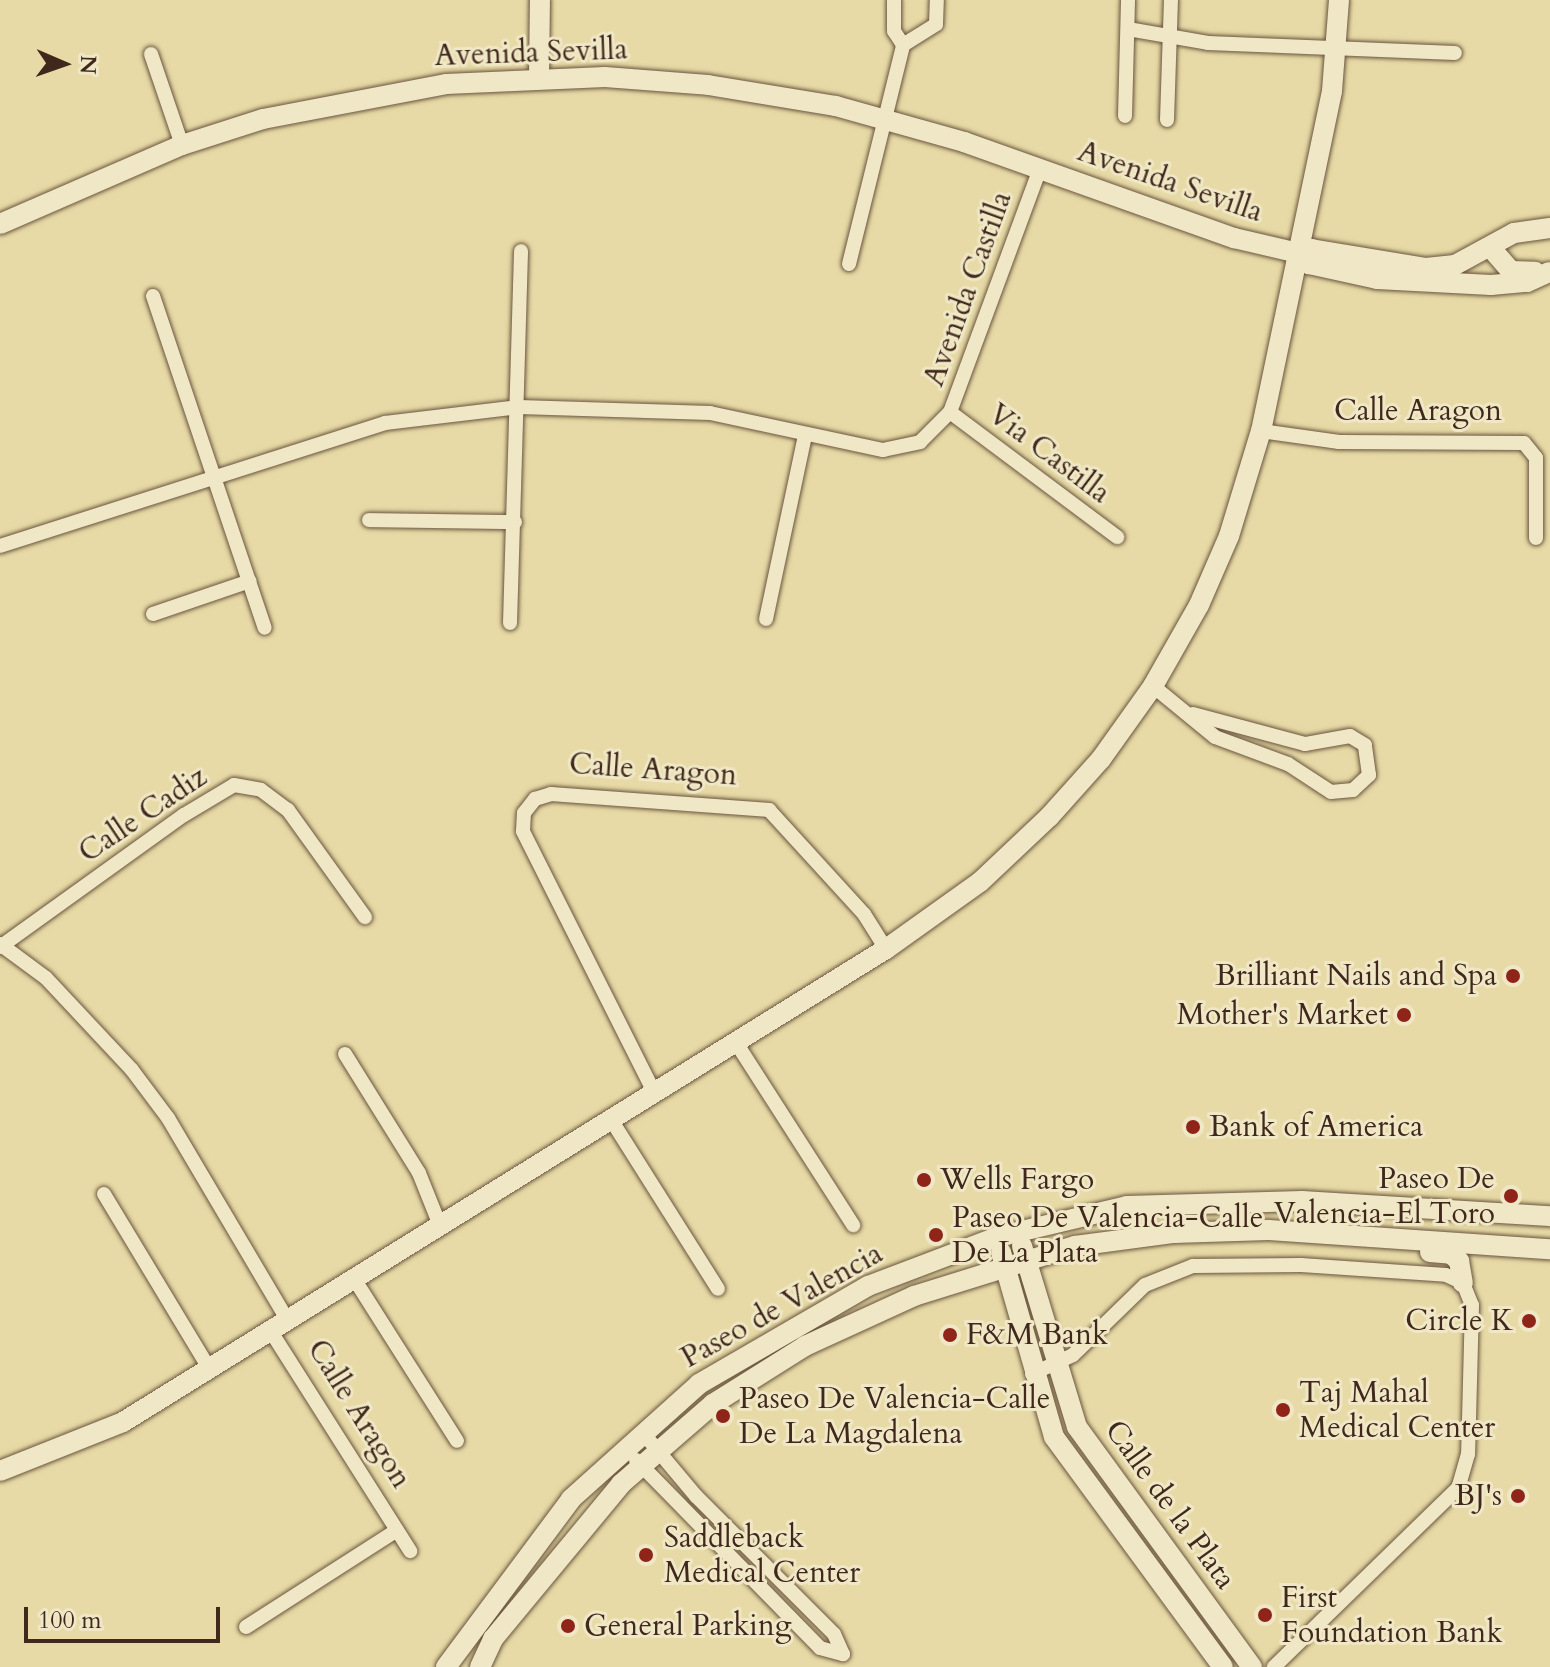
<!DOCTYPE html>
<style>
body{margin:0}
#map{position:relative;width:1550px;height:1667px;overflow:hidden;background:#e7daa6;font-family:Cardo,serif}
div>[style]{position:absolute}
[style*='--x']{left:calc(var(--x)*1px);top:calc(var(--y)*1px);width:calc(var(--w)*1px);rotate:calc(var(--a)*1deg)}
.roads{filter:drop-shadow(0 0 2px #6a553e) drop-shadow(0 0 2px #6a553e)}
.street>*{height:14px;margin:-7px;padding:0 7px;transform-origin:7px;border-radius:7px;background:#efe7c5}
.secondary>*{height:20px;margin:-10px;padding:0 10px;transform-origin:10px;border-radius:10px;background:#efe7c5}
.dots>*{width:22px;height:22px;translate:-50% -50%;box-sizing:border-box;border:4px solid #efe7c5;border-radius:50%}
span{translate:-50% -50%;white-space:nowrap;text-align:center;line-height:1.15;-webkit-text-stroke:6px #efe7c5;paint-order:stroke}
.street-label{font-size:30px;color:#40291c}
.poi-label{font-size:30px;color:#40291c}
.right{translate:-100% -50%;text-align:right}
.left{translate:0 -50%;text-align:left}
.north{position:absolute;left:24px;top:24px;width:80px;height:80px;-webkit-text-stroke:6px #efe7c5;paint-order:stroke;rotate:92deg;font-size:22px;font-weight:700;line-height:32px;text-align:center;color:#40291c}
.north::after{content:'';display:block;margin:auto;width:28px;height:36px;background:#40291c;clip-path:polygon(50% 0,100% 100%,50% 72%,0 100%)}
.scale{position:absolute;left:24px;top:1607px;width:196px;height:36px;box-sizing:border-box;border:4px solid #40291c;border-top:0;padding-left:10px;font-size:24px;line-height:28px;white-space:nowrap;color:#40291c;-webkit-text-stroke:6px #efe7c5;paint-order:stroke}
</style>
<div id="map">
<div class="roads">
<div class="street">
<i style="--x:894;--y:0;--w:31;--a:90"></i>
<i style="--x:894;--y:31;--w:17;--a:57"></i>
<i style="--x:1128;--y:29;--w:81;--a:9.9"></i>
<i style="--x:1208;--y:43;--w:247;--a:2.3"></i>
<i style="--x:903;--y:45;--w:39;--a:-32"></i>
<i style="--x:936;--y:24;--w:24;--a:-88"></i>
<i style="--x:151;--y:54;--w:96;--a:71.2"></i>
<i style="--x:1125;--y:116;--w:116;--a:-88.5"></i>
<i style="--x:1167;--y:120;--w:120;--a:-88.1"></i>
<i style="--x:849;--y:264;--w:226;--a:-76.1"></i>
<i style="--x:153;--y:296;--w:350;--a:71.4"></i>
<i style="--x:950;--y:412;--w:209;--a:36.8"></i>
<i style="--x:1261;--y:431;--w:79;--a:8"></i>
<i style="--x:1339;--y:442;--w:185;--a:0.3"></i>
<i style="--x:1524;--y:443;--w:19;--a:51"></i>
<i style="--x:1536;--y:458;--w:80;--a:90"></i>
<i style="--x:369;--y:520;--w:146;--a:0.8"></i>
<i style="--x:0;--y:546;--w:404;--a:-17.7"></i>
<i style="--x:385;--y:423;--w:135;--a:-6.8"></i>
<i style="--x:519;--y:407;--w:191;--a:1.8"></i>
<i style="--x:710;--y:413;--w:177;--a:12.1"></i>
<i style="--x:883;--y:450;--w:38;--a:-12"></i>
<i style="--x:920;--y:442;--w:42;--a:-45"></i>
<i style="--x:950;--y:412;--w:259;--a:-69.7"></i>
<i style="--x:153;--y:614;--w:102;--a:-18.8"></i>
<i style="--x:766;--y:619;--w:188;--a:-78"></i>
<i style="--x:510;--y:623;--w:372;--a:-88.3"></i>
<i style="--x:1153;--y:686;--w:80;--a:39.4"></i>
<i style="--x:1215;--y:737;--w:78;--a:20.3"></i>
<i style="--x:1288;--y:764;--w:51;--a:33.1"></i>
<i style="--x:1331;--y:792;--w:22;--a:-5"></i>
<i style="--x:1353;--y:790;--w:22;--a:-43"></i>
<i style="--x:1369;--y:775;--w:30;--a:-98"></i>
<i style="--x:1365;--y:745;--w:17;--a:-149"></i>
<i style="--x:1350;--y:736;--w:46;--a:169.9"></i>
<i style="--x:1305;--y:744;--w:116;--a:-165"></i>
<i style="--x:0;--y:944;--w:57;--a:36.5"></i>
<i style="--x:46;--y:978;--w:126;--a:46.9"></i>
<i style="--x:132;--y:1070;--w:60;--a:53.1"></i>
<i style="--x:168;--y:1118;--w:234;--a:59.4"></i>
<i style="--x:0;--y:947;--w:226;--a:-35.7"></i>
<i style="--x:184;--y:815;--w:58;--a:-31"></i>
<i style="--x:234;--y:785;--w:27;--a:10"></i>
<i style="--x:261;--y:790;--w:34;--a:37"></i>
<i style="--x:288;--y:810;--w:132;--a:54.3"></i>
<i style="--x:735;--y:1041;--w:219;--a:57.3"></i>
<i style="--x:345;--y:1054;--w:140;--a:58.1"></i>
<i style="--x:419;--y:1173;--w:54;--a:68.2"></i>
<i style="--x:654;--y:1092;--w:292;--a:-116.7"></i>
<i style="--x:523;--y:831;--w:18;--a:-87"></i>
<i style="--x:524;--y:813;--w:18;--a:-52"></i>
<i style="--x:535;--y:799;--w:17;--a:-17"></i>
<i style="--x:551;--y:794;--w:219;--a:4.2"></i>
<i style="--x:769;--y:810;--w:141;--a:47.6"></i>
<i style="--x:864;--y:914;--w:41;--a:57.8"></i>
<i style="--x:610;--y:1118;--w:202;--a:57.7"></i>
<i style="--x:104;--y:1194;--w:203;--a:58.9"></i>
<i style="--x:353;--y:1277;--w:194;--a:57.6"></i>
<i style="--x:270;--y:1330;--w:262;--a:57.6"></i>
<i style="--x:1032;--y:1374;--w:45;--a:-24.9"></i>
<i style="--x:1073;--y:1355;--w:100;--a:-44.2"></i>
<i style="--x:1145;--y:1285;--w:52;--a:-21.6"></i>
<i style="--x:1193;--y:1266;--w:108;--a:-0.5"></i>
<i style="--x:1301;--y:1265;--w:145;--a:3.9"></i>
<i style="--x:1446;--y:1275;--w:19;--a:25"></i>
<i style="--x:1463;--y:1283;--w:24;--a:68"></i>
<i style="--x:1472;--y:1305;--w:149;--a:91.5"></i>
<i style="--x:1468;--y:1454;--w:35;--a:106"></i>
<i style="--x:1458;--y:1488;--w:257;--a:135.8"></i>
<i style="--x:644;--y:1434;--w:81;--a:50"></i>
<i style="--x:696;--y:1496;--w:195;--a:45"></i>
<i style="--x:834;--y:1634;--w:22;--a:66"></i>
<i style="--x:636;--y:1460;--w:263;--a:45.6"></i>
<i style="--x:820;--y:1648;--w:24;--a:15"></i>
<i style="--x:246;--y:1627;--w:179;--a:-32.7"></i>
</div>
<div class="secondary">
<i style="--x:539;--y:77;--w:77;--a:-89.3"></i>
<i style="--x:0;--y:224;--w:198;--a:-23.5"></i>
<i style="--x:182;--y:145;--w:85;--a:-17.8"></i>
<i style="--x:263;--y:119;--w:186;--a:-10.8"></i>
<i style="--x:446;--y:84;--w:159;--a:-2.5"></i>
<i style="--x:605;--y:77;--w:103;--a:4.4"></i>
<i style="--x:708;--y:85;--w:130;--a:9.3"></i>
<i style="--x:836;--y:106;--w:133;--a:15.7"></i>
<i style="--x:964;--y:142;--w:287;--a:19.6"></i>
<i style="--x:1234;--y:238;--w:66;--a:13.2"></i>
<i style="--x:1298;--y:253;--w:16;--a:45"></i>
<i style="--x:1309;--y:264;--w:70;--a:12.4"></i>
<i style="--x:1377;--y:279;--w:114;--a:3"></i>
<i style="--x:1491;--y:285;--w:36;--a:-5"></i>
<i style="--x:1527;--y:282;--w:24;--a:-24"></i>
<i style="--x:1490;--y:247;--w:32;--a:49"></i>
<i style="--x:1511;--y:271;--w:24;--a:2"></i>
<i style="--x:1298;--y:253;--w:14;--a:-17"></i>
<i style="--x:1311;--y:249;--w:117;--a:9.4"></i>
<i style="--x:1426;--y:268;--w:29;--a:-6"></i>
<i style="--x:1455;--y:265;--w:67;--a:-28.5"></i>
<i style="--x:1514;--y:233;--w:36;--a:-8"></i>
<i style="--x:1022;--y:1246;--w:189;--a:73.1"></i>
<i style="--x:1077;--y:1427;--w:297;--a:53.9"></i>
<i style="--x:1001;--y:1252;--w:192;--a:74"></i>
<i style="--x:1054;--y:1437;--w:285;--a:53.7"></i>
<i style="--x:1430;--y:1252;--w:21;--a:5"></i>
<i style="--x:1451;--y:1254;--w:11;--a:41"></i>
<i style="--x:1459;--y:1261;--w:22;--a:80"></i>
<i style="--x:0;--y:1471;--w:132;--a:-21.7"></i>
<i style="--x:123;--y:1422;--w:898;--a:-31.8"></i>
<i style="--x:886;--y:949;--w:115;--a:-35.5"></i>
<i style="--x:980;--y:882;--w:95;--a:-43.3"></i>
<i style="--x:1049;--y:817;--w:78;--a:-48.1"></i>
<i style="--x:1101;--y:759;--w:90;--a:-54.5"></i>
<i style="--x:1153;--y:686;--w:93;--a:-60.4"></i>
<i style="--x:1199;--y:605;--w:75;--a:-66.5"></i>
<i style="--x:1229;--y:536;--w:110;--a:-73.1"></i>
<i style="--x:1261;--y:431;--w:347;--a:-78.2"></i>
<i style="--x:1332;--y:91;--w:91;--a:-85.6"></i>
<i style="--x:446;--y:1667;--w:209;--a:-53.3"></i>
<i style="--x:571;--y:1499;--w:172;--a:-41.9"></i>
<i style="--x:699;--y:1384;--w:195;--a:-30.1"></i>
<i style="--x:868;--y:1286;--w:138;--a:-20.8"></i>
<i style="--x:997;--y:1237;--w:134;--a:-13.4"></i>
<i style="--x:1127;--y:1206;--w:175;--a:-1.6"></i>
<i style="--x:1302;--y:1201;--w:248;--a:3.5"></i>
<i style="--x:480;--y:1667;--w:31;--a:-65"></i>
<i style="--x:493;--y:1639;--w:201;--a:-50.4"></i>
<i style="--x:621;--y:1484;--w:122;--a:-41"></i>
<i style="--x:713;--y:1404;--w:109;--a:-32.2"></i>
<i style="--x:805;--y:1346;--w:120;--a:-24.6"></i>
<i style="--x:914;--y:1296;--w:169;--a:-17.3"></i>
<i style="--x:1075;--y:1246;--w:100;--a:-7.5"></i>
<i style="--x:1174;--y:1233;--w:94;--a:-1.8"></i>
<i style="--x:1268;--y:1230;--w:283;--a:3.9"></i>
</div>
</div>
<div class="dots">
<i style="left:1513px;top:976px;background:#8f2418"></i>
<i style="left:1404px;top:1015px;background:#8f2418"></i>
<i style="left:1193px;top:1127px;background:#8f2418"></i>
<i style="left:924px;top:1180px;background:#8f2418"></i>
<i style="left:1511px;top:1196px;background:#8f2418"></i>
<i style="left:936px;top:1235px;background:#8f2418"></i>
<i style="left:1529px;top:1321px;background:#8f2418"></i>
<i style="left:950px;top:1335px;background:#8f2418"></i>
<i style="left:1283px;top:1410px;background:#8f2418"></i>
<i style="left:723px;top:1416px;background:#8f2418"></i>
<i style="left:1518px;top:1496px;background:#8f2418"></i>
<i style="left:646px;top:1555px;background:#8f2418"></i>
<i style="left:1265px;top:1615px;background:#8f2418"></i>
<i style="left:568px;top:1626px;background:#8f2418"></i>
</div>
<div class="street-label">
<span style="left:531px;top:53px;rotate:-2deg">Avenida Sevilla</span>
<span style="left:1170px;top:182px;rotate:19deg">Avenida Sevilla</span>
<span style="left:968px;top:289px;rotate:-70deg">Avenida Castilla</span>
<span style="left:1418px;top:411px">Calle Aragon</span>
<span style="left:1049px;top:454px;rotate:37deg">Via Castilla</span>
<span style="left:653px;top:770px;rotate:4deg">Calle Aragon</span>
<span style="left:143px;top:815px;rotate:-34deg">Calle Cadiz</span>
<span style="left:782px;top:1306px;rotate:-29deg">Paseo de Valencia</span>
<span style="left:359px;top:1414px;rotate:58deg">Calle Aragon</span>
<span style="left:1170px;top:1505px;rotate:54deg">Calle de la Plata</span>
</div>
<div class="poi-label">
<span class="right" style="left:1497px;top:976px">Brilliant Nails and Spa</span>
<span class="right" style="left:1388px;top:1015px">Mother's Market</span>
<span class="left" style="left:1209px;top:1127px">Bank of America</span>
<span class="right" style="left:1495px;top:1196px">Paseo De<br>Valencia-El Toro</span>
<span class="left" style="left:940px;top:1180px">Wells Fargo</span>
<span class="left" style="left:952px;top:1235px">Paseo De Valencia-Calle<br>De La Plata</span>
<span class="right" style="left:1513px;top:1321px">Circle K</span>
<span class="left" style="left:966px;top:1335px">F&amp;M Bank</span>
<span class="left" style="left:1299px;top:1410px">Taj Mahal<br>Medical Center</span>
<span class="left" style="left:739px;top:1416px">Paseo De Valencia-Calle<br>De La Magdalena</span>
<span class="right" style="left:1502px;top:1496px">BJ's</span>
<span class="left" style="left:664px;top:1555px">Saddleback<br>Medical Center</span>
<span class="left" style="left:1281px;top:1615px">First<br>Foundation Bank</span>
<span class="left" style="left:584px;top:1626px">General Parking</span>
</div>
<div class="north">N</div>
<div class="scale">100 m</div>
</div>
